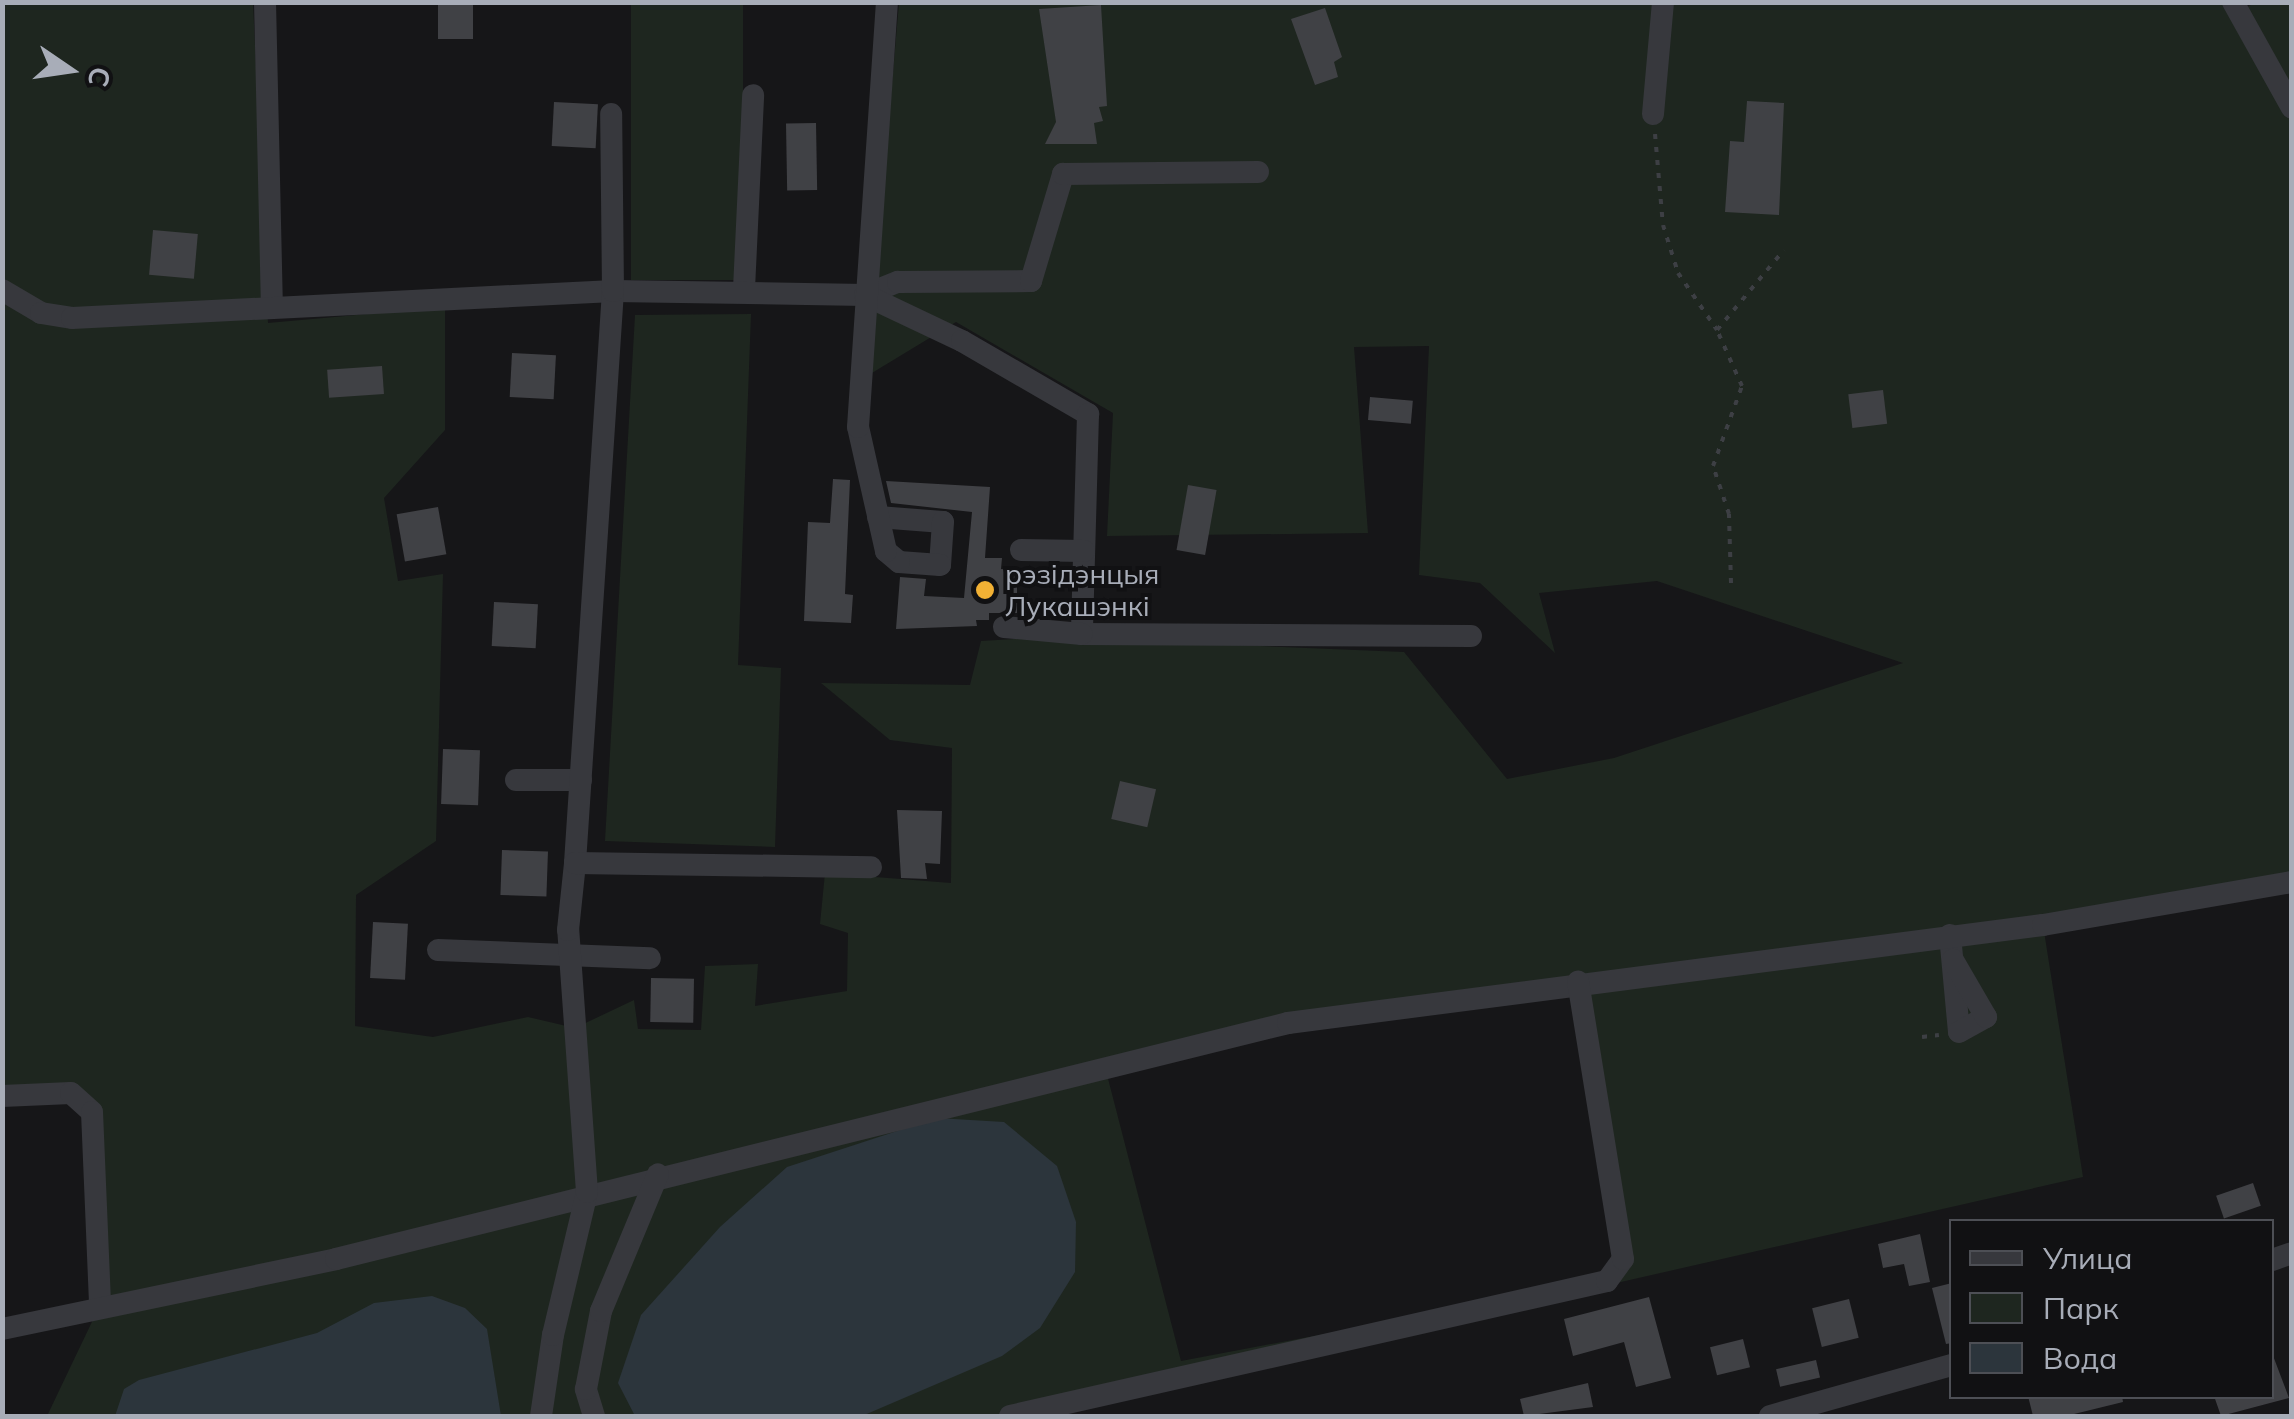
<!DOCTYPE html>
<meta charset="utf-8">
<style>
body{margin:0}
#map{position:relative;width:2294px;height:1419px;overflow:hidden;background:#161618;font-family:Mulish,sans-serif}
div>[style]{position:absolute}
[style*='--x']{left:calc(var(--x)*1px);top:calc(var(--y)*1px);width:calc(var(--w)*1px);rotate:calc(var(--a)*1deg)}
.green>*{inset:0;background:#1e261f;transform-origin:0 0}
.water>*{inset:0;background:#2c353c}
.building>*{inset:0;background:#404145;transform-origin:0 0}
.path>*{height:4px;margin-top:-2px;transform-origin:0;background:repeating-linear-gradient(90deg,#3d3f44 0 5px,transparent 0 13px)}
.minor>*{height:22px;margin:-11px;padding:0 11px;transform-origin:11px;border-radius:11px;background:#37383d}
.dots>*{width:28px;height:28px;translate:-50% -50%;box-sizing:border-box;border:5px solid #111113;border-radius:50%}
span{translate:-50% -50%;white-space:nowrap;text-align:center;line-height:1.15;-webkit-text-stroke:8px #111113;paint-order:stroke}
.poi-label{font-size:28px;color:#a8adb8}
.left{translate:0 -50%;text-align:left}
.frame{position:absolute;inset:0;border:5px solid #a8adb8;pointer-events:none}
.legend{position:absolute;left:1949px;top:1219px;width:325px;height:180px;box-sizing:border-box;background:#111113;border:2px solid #4d4f55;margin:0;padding:12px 18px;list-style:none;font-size:30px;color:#a8adb8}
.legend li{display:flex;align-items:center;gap:20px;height:50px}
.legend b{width:50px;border:2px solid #4d4f55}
.north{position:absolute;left:20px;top:20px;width:100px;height:100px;-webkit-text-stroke:8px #111113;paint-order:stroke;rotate:103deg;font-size:28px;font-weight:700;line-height:40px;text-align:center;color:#a8adb8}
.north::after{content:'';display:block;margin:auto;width:35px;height:45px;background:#a8adb8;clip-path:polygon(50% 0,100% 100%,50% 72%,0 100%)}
</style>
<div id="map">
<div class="green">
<i style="clip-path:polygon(evenodd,2222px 2px,2230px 15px,2255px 3px,2291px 3px,2291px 882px,2043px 925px,2083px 1177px,1031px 1416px,47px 1416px,100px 1305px,92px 1112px,71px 1093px,3px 1096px,2px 3px,253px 3px,268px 323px,445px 307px,445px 430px,384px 498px,398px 581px,443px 574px,436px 841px,356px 895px,355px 1026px,433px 1037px,528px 1017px,575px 1028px,634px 1000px,638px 1029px,701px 1030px,705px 966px,758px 964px,755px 1006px,847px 991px,848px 933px,820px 924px,825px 873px,951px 883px,952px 748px,890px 740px,821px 683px,970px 685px,981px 641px,1046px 637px,1404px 652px,1507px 779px,1614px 758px,1903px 663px,1657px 581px,1539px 593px,1555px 653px,1480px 583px,1419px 575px,1429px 346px,1354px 347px,1368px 533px,1107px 536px,1113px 413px,956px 322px,867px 376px,899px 3px,2222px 2px,1578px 982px,1623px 1259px,1606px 1281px,1181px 1361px,1105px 1067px,1578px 982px)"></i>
<i style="left:631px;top:3px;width:112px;height:277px"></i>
<i style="clip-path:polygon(751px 314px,738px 665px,781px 668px,775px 847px,605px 841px,635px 315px)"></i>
</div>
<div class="water">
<i style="clip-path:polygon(937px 1118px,1004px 1122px,1057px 1166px,1076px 1222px,1075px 1272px,1040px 1328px,1002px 1356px,862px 1416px,635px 1416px,618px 1383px,641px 1315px,720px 1227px,787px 1167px)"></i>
<i style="clip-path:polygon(432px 1296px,465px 1308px,487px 1329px,501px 1416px,115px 1416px,124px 1389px,139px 1380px,317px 1333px,374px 1303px)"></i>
</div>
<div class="building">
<i style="left:438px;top:2px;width:35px;height:37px"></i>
<i style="clip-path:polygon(1101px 5px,1107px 106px,1099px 107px,1103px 121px,1094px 123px,1097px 144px,1045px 144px,1056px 122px,1039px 9px)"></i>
<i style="clip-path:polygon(1325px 8px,1342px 57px,1334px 62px,1338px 77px,1315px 85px,1291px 19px)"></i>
<i style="clip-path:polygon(1747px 101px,1784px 103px,1779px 215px,1725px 212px,1730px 141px,1744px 142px)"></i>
<i style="left:554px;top:102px;width:44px;height:44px;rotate:3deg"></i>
<i style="left:816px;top:123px;width:67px;height:30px;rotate:89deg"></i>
<i style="left:153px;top:230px;width:45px;height:45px;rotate:5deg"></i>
<i style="left:512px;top:353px;width:44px;height:44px;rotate:3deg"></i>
<i style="left:382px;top:366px;width:28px;height:55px;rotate:86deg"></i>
<i style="left:1883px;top:390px;width:34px;height:35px;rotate:83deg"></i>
<i style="left:1370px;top:397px;width:43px;height:23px;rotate:5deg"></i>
<i style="clip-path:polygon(833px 479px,850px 480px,845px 594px,853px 595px,851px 623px,804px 621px,808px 522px,830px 523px)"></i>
<i style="clip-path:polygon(886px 481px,990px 487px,985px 558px,1002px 558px,1001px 569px,1017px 570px,1017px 613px,989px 613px,989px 620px,976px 620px,977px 626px,896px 629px,900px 577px,926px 579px,924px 596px,964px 598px,972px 512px,891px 503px)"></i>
<i style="left:1188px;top:485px;width:29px;height:66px;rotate:10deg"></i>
<i style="left:438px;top:507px;width:48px;height:42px;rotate:80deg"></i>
<i style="left:494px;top:602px;width:44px;height:44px;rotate:3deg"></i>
<i style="left:443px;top:749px;width:37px;height:55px;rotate:2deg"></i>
<i style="left:1120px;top:781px;width:37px;height:39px;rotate:13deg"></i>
<i style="clip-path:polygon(897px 810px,942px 811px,940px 864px,925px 863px,927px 879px,901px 878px)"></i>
<i style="left:502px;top:850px;width:46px;height:45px;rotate:2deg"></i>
<i style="left:373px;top:922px;width:35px;height:56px;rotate:3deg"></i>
<i style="left:651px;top:978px;width:43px;height:44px;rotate:1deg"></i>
<i style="left:2253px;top:1183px;width:24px;height:39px;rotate:71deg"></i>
<i style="clip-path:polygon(1920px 1234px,1930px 1282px,1909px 1286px,1904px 1264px,1883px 1268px,1878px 1244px)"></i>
<i style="clip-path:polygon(1952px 1283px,1952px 1343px,1946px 1344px,1932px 1288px)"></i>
<i style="clip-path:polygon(1649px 1297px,1671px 1378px,1636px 1387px,1624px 1342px,1573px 1356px,1564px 1319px)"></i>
<i style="left:1849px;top:1299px;width:40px;height:38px;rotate:76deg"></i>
<i style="left:1743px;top:1339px;width:29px;height:34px;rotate:76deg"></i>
<i style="clip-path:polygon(2272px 1353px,2289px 1398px,2221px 1416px,2214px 1396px,2272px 1396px)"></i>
<i style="left:1816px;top:1360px;width:18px;height:41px;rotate:77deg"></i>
<i style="clip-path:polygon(1588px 1383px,1593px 1407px,1524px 1416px,1520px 1399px)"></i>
<i style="clip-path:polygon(2028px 1396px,2122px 1396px,2123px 1402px,2066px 1416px,2033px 1416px)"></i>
</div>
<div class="path">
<i style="--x:1655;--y:134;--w:91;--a:85"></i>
<i style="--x:1663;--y:225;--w:50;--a:72.6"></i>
<i style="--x:1678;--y:273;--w:69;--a:55.6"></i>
<i style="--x:1731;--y:583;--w:69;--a:-91.7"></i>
<i style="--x:1729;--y:514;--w:51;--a:-108.4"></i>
<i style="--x:1713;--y:466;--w:85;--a:-70.1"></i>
<i style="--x:1742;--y:386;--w:61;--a:-114.1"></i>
<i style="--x:1717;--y:330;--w:104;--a:-50.1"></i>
<i style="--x:1922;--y:1037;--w:17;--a:-7"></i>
</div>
<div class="minor">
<i style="--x:265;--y:2;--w:305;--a:88.7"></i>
<i style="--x:2233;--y:2;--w:121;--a:60.9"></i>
<i style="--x:1653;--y:114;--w:112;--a:-84.9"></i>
<i style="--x:744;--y:289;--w:194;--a:-87.3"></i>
<i style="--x:2;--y:290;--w:45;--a:30.5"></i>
<i style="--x:41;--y:313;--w:31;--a:9"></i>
<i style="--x:72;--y:318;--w:542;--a:-2.86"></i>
<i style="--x:613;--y:291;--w:252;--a:0.9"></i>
<i style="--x:865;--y:295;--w:35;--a:-22"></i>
<i style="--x:898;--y:282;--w:133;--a:-0.4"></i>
<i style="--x:1031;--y:281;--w:112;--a:-73.3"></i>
<i style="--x:1063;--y:174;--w:195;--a:-0.6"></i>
<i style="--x:865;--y:295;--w:107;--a:25.4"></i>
<i style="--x:962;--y:341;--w:146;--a:30.1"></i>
<i style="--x:1088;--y:414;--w:220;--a:91.6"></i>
<i style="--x:1082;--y:634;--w:389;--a:0.3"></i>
<i style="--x:878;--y:517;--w:65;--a:4.4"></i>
<i style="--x:943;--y:522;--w:43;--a:94"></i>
<i style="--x:940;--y:565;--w:41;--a:-175.8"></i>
<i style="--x:899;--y:562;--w:17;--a:-140"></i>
<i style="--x:886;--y:551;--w:127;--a:-102.7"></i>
<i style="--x:858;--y:427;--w:426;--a:-86.1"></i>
<i style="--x:1021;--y:550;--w:63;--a:0.9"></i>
<i style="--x:1004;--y:627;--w:78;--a:5.1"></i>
<i style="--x:516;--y:780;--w:65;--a:0"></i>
<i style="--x:575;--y:863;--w:573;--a:-86.2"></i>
<i style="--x:613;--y:291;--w:177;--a:-90.6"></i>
<i style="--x:1950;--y:935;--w:97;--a:84.7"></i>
<i style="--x:1959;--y:1032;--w:31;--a:-29"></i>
<i style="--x:1986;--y:1017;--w:66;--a:-120.1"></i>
<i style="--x:438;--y:950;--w:212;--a:2.2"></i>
<i style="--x:2;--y:1096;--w:69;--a:-2.5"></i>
<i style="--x:71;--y:1093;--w:28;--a:42"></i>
<i style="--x:92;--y:1112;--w:194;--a:87.6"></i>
<i style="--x:2272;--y:1260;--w:21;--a:-19"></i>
<i style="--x:2;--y:1329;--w:341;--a:-11.8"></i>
<i style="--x:336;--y:1259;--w:981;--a:-13.92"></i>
<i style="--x:1288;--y:1023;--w:761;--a:-7.4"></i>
<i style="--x:2043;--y:925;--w:253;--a:-9.8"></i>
<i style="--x:541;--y:1416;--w:82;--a:-81.6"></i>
<i style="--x:553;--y:1335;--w:147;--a:-76.6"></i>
<i style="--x:587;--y:1192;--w:263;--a:-94.1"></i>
<i style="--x:568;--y:930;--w:67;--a:-84"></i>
<i style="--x:575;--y:863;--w:296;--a:0.8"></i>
<i style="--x:594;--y:1416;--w:28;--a:-107"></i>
<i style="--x:586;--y:1389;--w:79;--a:-79.1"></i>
<i style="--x:601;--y:1311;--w:148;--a:-67.4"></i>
<i style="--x:1010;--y:1416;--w:612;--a:-12.74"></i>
<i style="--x:1607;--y:1281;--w:27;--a:-54"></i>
<i style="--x:1623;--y:1259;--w:281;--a:-99.2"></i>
<i style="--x:1770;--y:1416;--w:189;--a:-15.7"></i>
</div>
<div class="dots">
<i style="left:985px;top:590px;background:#f2b134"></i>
</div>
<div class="poi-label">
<span class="left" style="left:1005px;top:590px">рэзідэнцыя<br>Лукашэнкі</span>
</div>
<div class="frame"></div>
<ul class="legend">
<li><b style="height:12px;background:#37383d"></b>Улица</li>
<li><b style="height:28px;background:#1e261f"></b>Парк</li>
<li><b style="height:28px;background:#2c353c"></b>Вода</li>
</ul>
<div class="north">С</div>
</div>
